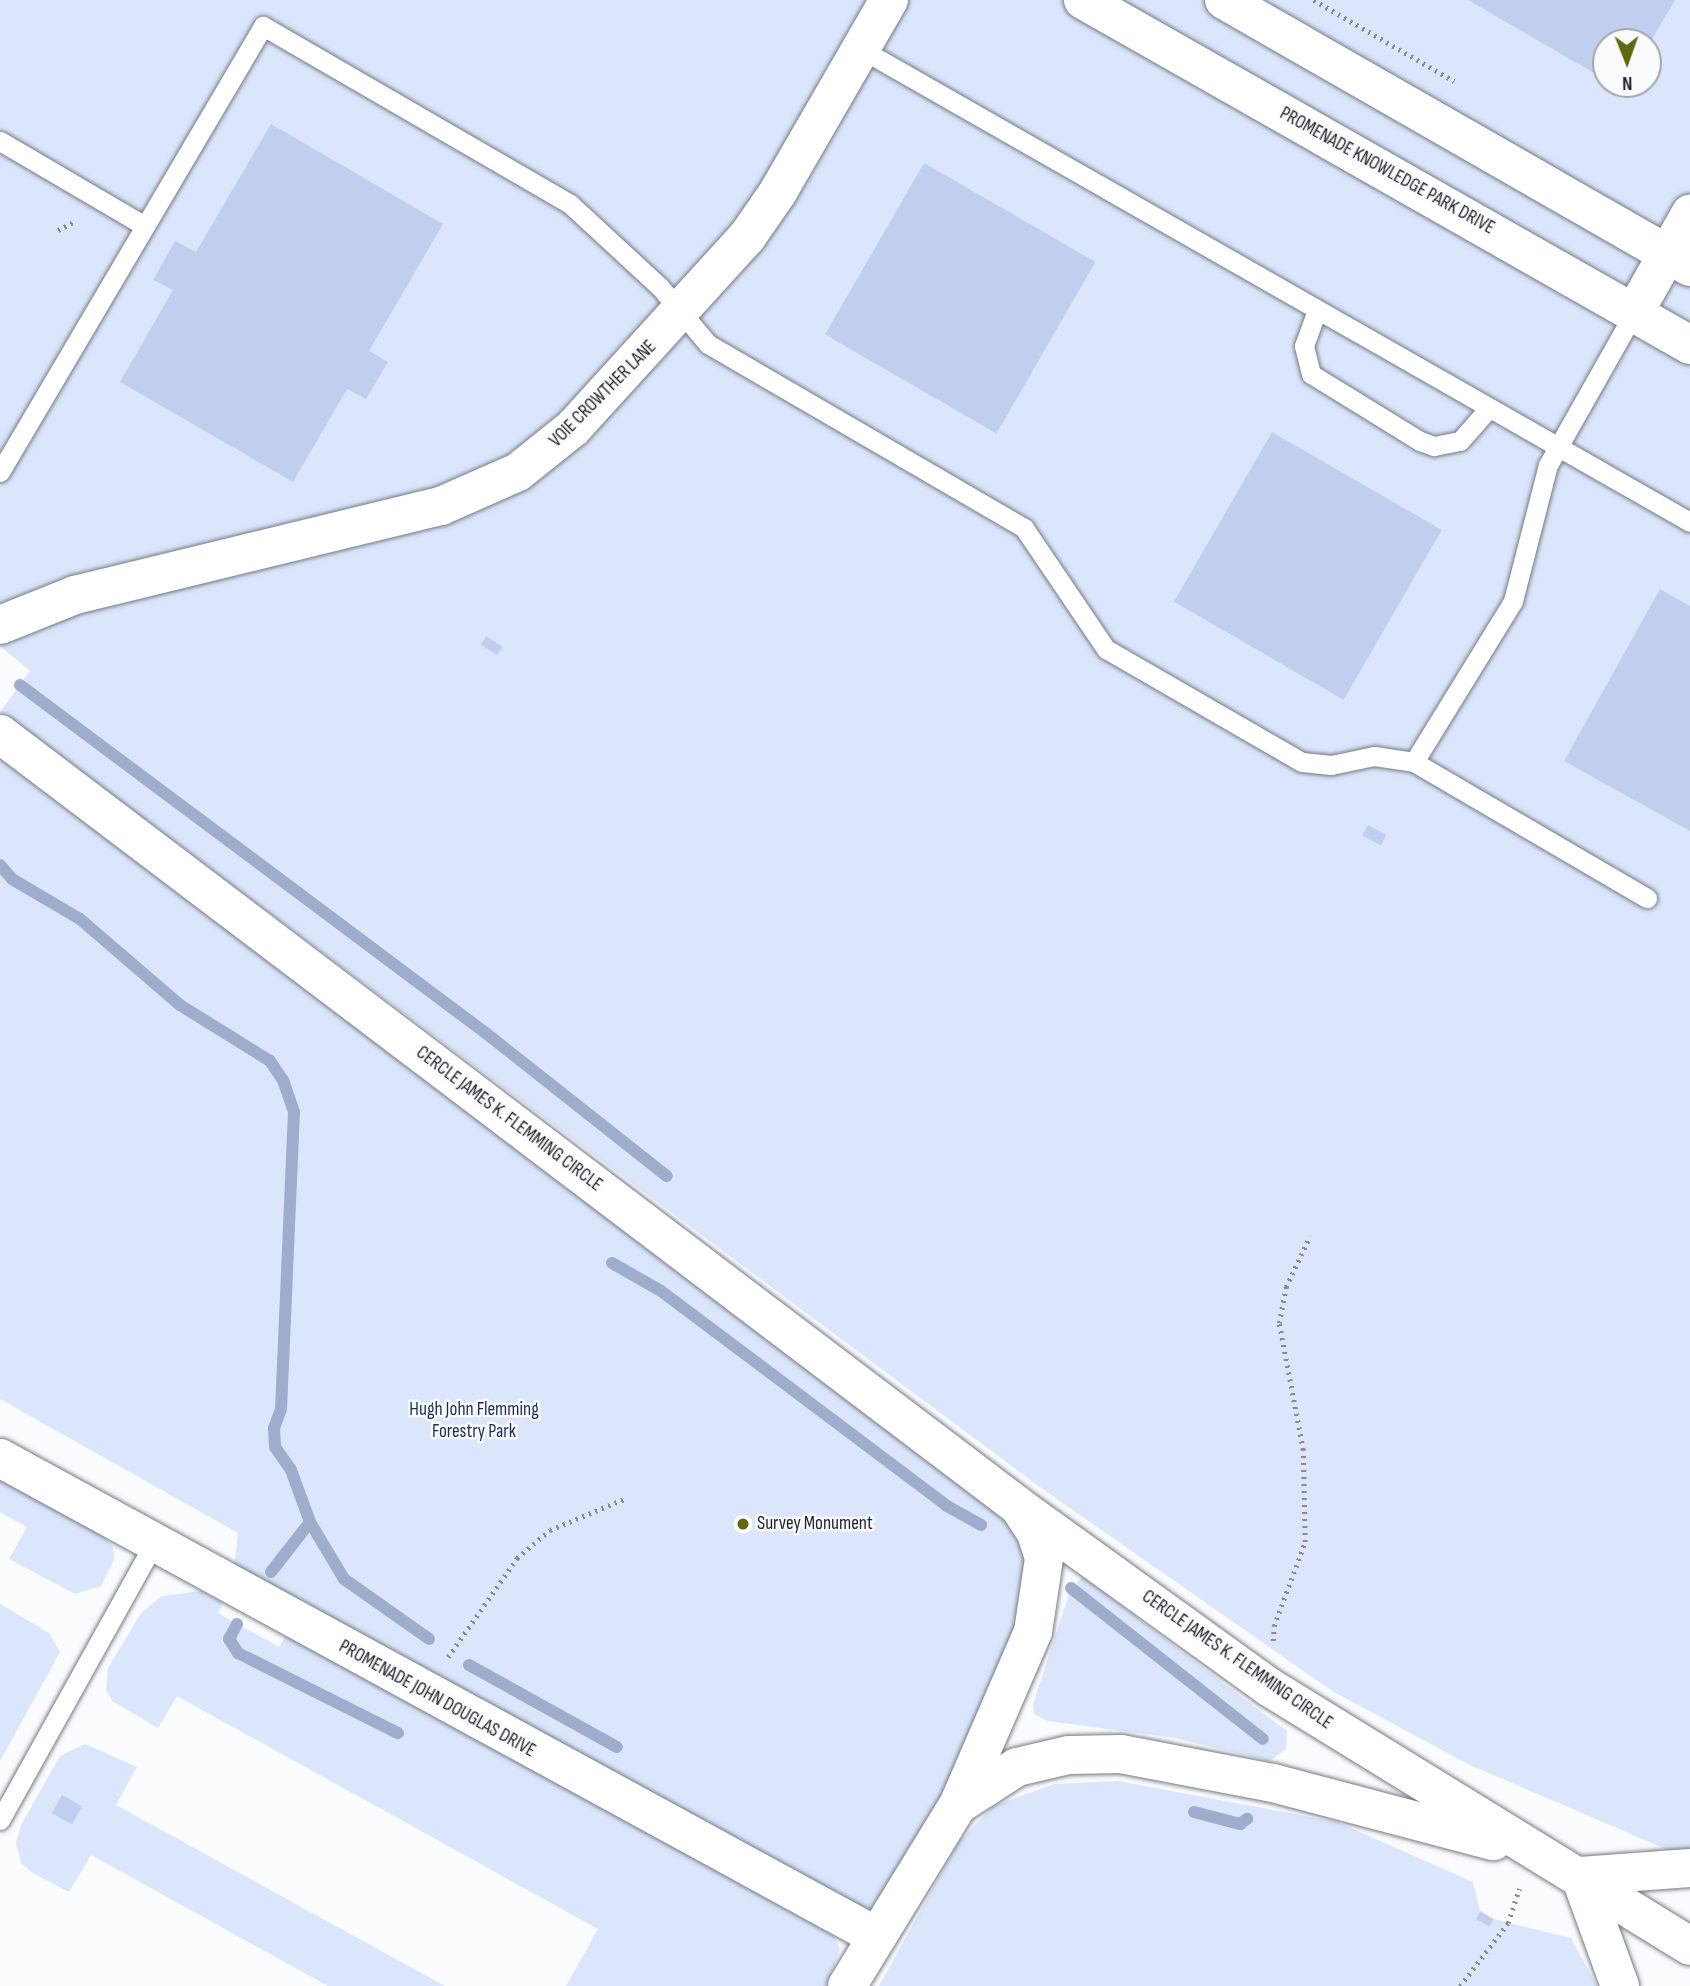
<!DOCTYPE html>
<style>
body{margin:0}
#map{position:relative;width:1690px;height:1986px;overflow:hidden;background:#fafbfd;font-family:"Sofia Sans Condensed",sans-serif}
div>[style]{position:absolute}
[style*='--x']{left:calc(var(--x)*1px);top:calc(var(--y)*1px);width:calc(var(--w)*1px);rotate:calc(var(--a)*1deg)}
.green>*{inset:0;background:#dbe6fc}
.stream>*{height:12px;margin:-6px;padding:0 6px;transform-origin:6px;border-radius:6px;background:#9fadcc}
.building>*{inset:0;background:#c1cfef;transform-origin:0 0}
.path>*{height:4.5px;margin-top:-2.25px;transform-origin:0;background:repeating-linear-gradient(90deg,#898a8e 0 2px,transparent 0 7px)}
.roads{filter:drop-shadow(0 0 2px #757a85) drop-shadow(0 0 2px #757a85)}
.lane>*{height:19px;margin:-9.5px;padding:0 9.5px;transform-origin:9.5px;border-radius:9.5px;background:#fff}
.street>*{height:38px;margin:-19px;padding:0 19px;transform-origin:19px;border-radius:19px;background:#fff}
.secondary>*{height:38px;margin:-19px;padding:0 19px;transform-origin:19px;border-radius:19px;background:#fff}
.primary>*{height:38px;margin:-19px;padding:0 19px;transform-origin:19px;border-radius:19px;background:#fff}
.dots>*{width:19px;height:19px;translate:-50% -50%;box-sizing:border-box;border:4px solid #fafbfd;border-radius:50%}
span{translate:-50% -50%;white-space:nowrap;text-align:center;line-height:1.15;-webkit-text-stroke:5px #fafbfd;paint-order:stroke}
.street-label{font-size:19px;color:#222429}
.park-label{font-size:19px;color:#1c2c55}
.poi-label{font-size:19px;color:#222429}
.left{translate:0 -50%;text-align:left}
.north{position:absolute;left:1592px;top:28px;width:70px;height:70px;box-sizing:border-box;background:#fafbfd;border:2px solid #a4a5a8;border-radius:50%;rotate:179deg;font-size:19px;font-weight:700;line-height:28px;text-align:center;color:#222429}
.north::after{content:'';display:block;margin:auto;width:24px;height:32px;background:#5f690d;clip-path:polygon(50% 0,100% 100%,50% 72%,0 100%)}
</style>
<div id="map">
<div class="green">
<i style="clip-path:polygon(evenodd,0 0,1690px 0,1690px 1850px,1668px 1850px,1470px 1765px,1332px 1691px,1037px 1485px,0 712px,30px 671px,0 646px,0 0,1606px 42px,1648px 42px,1648px 84px,1606px 84px,1606px 42px)"></i>
<i style="clip-path:polygon(0 734px,1018px 1506px,1042px 1595px,876px 1936px,232px 1585px,238px 1533px,0 1399px)"></i>
<i style="clip-path:polygon(0 1479px,103px 1536px,113px 1547px,114px 1560px,101px 1586px,75px 1594px,9px 1559px,27px 1527px,0 1512px)"></i>
<i style="clip-path:polygon(1083px 1577px,1287px 1731px,1286px 1749px,1270px 1761px,1175px 1738px,1048px 1721px,1034px 1714px,1033px 1704px,1071px 1588px)"></i>
<i style="clip-path:polygon(202px 1591px,223px 1603px,218px 1613px,279px 1647px,287px 1634px,834px 1936px,840px 1950px,826px 1986px,566px 1986px,598px 1929px,177px 1696px,158px 1728px,112px 1701px,106px 1689px,108px 1668px,141px 1613px,162px 1596px)"></i>
<i style="clip-path:polygon(0 1604px,49px 1633px,60px 1652px,0 1761px)"></i>
<i style="clip-path:polygon(85px 1744px,137px 1767px,116px 1805px,445px 1986px,328px 1986px,91px 1855px,69px 1892px,33px 1873px,21px 1863px,16px 1843px,21px 1825px,60px 1756px)"></i>
<i style="clip-path:polygon(1118px 1781px,1337px 1822px,1473px 1882px,1480px 1911px,1475px 1918px,1489px 1926px,1494px 1919px,1571px 1938px,1597px 1986px,879px 1986px,958px 1843px,993px 1806px,1055px 1784px)"></i>
</div>
<div class="stream">
<i style="--x:20;--y:685;--w:583;--a:36.77"></i>
<i style="--x:487;--y:1034;--w:229;--a:38.3"></i>
<i style="--x:0;--y:865;--w:18;--a:49"></i>
<i style="--x:12;--y:879;--w:79;--a:30.5"></i>
<i style="--x:80;--y:919;--w:132;--a:40.7"></i>
<i style="--x:180;--y:1005;--w:106;--a:31.9"></i>
<i style="--x:270;--y:1061;--w:23;--a:56"></i>
<i style="--x:283;--y:1080;--w:34;--a:71"></i>
<i style="--x:294;--y:1112;--w:297;--a:92.5"></i>
<i style="--x:281;--y:1409;--w:20;--a:110"></i>
<i style="--x:274;--y:1428;--w:19;--a:87"></i>
<i style="--x:275;--y:1447;--w:28;--a:55"></i>
<i style="--x:291;--y:1470;--w:55;--a:69.9"></i>
<i style="--x:310;--y:1522;--w:66;--a:59.2"></i>
<i style="--x:344;--y:1579;--w:104;--a:35.2"></i>
<i style="--x:612;--y:1263;--w:56;--a:29.7"></i>
<i style="--x:661;--y:1291;--w:358;--a:36.9"></i>
<i style="--x:947;--y:1506;--w:39;--a:29"></i>
<i style="--x:271;--y:1572;--w:63;--a:-52"></i>
<i style="--x:1071;--y:1588;--w:244;--a:38.2"></i>
<i style="--x:237;--y:1624;--w:17;--a:118"></i>
<i style="--x:229;--y:1639;--w:17;--a:57"></i>
<i style="--x:238;--y:1653;--w:179;--a:26.6"></i>
<i style="--x:469;--y:1665;--w:169;--a:29"></i>
<i style="--x:1194;--y:1812;--w:48;--a:14.6"></i>
<i style="--x:1240;--y:1824;--w:9;--a:-36"></i>
</div>
<div class="building">
<i style="clip-path:polygon(1468px 0,1675px 0,1648px 46px,1648px 42px,1606px 42px,1606px 80px)"></i>
<i style="clip-path:polygon(271px 124px,443px 224px,369px 351px,388px 362px,366px 399px,347px 389px,293px 482px,120px 382px,173px 290px,153px 280px,175px 241px,196px 252px)"></i>
<i style="left:924px;top:163px;width:198px;height:198px;rotate:30deg"></i>
<i style="left:1272px;top:432px;width:196px;height:196px;rotate:30deg"></i>
<i style="clip-path:polygon(1660px 589px,1690px 606px,1690px 831px,1564px 761px)"></i>
<i style="left:486px;top:636px;width:20px;height:10px;rotate:33deg"></i>
<i style="left:1368px;top:825px;width:21px;height:12px;rotate:28deg"></i>
<i style="left:62px;top:1795px;width:23px;height:21px;rotate:29deg"></i>
<i style="left:1480px;top:1911px;width:16px;height:9px;rotate:30deg"></i>
</div>
<div class="path">
<i style="--x:1314;--y:0;--w:162;--a:30.1"></i>
<i style="--x:58;--y:230;--w:20;--a:-27"></i>
<i style="--x:1273;--y:1641;--w:15;--a:-86"></i>
<i style="--x:1274;--y:1626;--w:90;--a:-69.7"></i>
<i style="--x:1305;--y:1542;--w:92;--a:-91.2"></i>
<i style="--x:1303;--y:1450;--w:129;--a:-100.7"></i>
<i style="--x:1279;--y:1323;--w:37;--a:-79"></i>
<i style="--x:1286;--y:1287;--w:56;--a:-64.8"></i>
<i style="--x:448;--y:1657;--w:121;--a:-55.1"></i>
<i style="--x:517;--y:1558;--w:43;--a:-40.3"></i>
<i style="--x:550;--y:1530;--w:80;--a:-22.7"></i>
<i style="--x:1460;--y:1986;--w:79;--a:-52.7"></i>
<i style="--x:1508;--y:1923;--w:36;--a:-72"></i>
</div>
<div class="roads">
<div class="lane">
<i style="--x:861;--y:49;--w:954;--a:29.71"></i>
<i style="--x:0;--y:141;--w:168;--a:30.4"></i>
<i style="--x:1317;--y:310;--w:38;--a:110"></i>
<i style="--x:1304;--y:346;--w:29;--a:76"></i>
<i style="--x:1311;--y:374;--w:128;--a:31.6"></i>
<i style="--x:1420;--y:441;--w:15;--a:20"></i>
<i style="--x:1434;--y:446;--w:26;--a:-11"></i>
<i style="--x:1460;--y:441;--w:44;--a:-48.7"></i>
<i style="--x:0;--y:472;--w:518;--a:-59.47"></i>
<i style="--x:263;--y:26;--w:355;--a:30.1"></i>
<i style="--x:570;--y:204;--w:122;--a:42.7"></i>
<i style="--x:660;--y:287;--w:75;--a:49.9"></i>
<i style="--x:708;--y:344;--w:366;--a:30.2"></i>
<i style="--x:1024;--y:528;--w:146;--a:55.9"></i>
<i style="--x:1106;--y:649;--w:226;--a:30"></i>
<i style="--x:1302;--y:762;--w:29;--a:6"></i>
<i style="--x:1331;--y:765;--w:44;--a:-11.8"></i>
<i style="--x:1374;--y:756;--w:40;--a:8.5"></i>
<i style="--x:1414;--y:762;--w:270;--a:30.3"></i>
<i style="--x:1414;--y:762;--w:189;--a:-58.4"></i>
<i style="--x:1513;--y:601;--w:140;--a:-75.6"></i>
<i style="--x:1548;--y:465;--w:177;--a:-60.5"></i>
<i style="--x:0;--y:1820;--w:317;--a:-60.9"></i>
</div>
<div class="street">
<i style="--x:1635;--y:311;--w:112;--a:-60.4"></i>
<i style="--x:0;--y:625;--w:81;--a:-21.8"></i>
<i style="--x:75;--y:595;--w:377;--a:-13.7"></i>
<i style="--x:441;--y:506;--w:84;--a:-23.8"></i>
<i style="--x:518;--y:472;--w:70;--a:-38.7"></i>
<i style="--x:573;--y:428;--w:258;--a:-47.7"></i>
<i style="--x:747;--y:237;--w:55;--a:-55.4"></i>
<i style="--x:778;--y:192;--w:222;--a:-60"></i>
<i style="--x:0;--y:734;--w:1278;--a:37.17"></i>
<i style="--x:1018;--y:1506;--w:309;--a:35.8"></i>
<i style="--x:1269;--y:1687;--w:494;--a:31.6"></i>
<i style="--x:0;--y:1458;--w:998;--a:28.62"></i>
<i style="--x:958;--y:1805;--w:70;--a:-32.8"></i>
<i style="--x:1017;--y:1767;--w:53;--a:-13"></i>
<i style="--x:1069;--y:1755;--w:52;--a:-1.1"></i>
<i style="--x:1121;--y:1754;--w:155;--a:10.8"></i>
<i style="--x:1273;--y:1783;--w:228;--a:14.8"></i>
<i style="--x:847;--y:1986;--w:212;--a:-58.5"></i>
<i style="--x:958;--y:1805;--w:189;--a:-66.6"></i>
<i style="--x:1033;--y:1632;--w:75;--a:-81.5"></i>
<i style="--x:1044;--y:1558;--w:26;--a:-108"></i>
<i style="--x:1036;--y:1533;--w:27;--a:-123"></i>
</div>
<div class="secondary">
<i style="--x:1083;--y:0;--w:698;--a:29.61"></i>
<i style="--x:1224;--y:0;--w:537;--a:29.81"></i>
</div>
<div class="primary">
<i style="--x:1620;--y:1986;--w:117;--a:-110"></i>
<i style="--x:1580;--y:1876;--w:110;--a:-4.2"></i>
</div>
</div>
<div class="dots">
<i style="left:743px;top:1524px;background:#5f690d"></i>
</div>
<div class="street-label">
<span style="left:1387px;top:171px;rotate:29deg">PROMENADE KNOWLEDGE PARK DRIVE</span>
<span style="left:603px;top:394px;rotate:-45deg">VOIE CROWTHER LANE</span>
<span style="left:509px;top:1119px;rotate:37deg">CERCLE JAMES K. FLEMMING CIRCLE</span>
<span style="left:1237px;top:1660px;rotate:35deg">CERCLE JAMES K. FLEMMING CIRCLE</span>
<span style="left:437px;top:1699px;rotate:29deg">PROMENADE JOHN DOUGLAS DRIVE</span>
</div>
<div class="park-label">
<span style="left:474px;top:1421px">Hugh John Flemming<br>Forestry Park</span>
</div>
<div class="poi-label">
<span class="left" style="left:757px;top:1524px">Survey Monument</span>
</div>
<div class="north">N</div>
</div>
